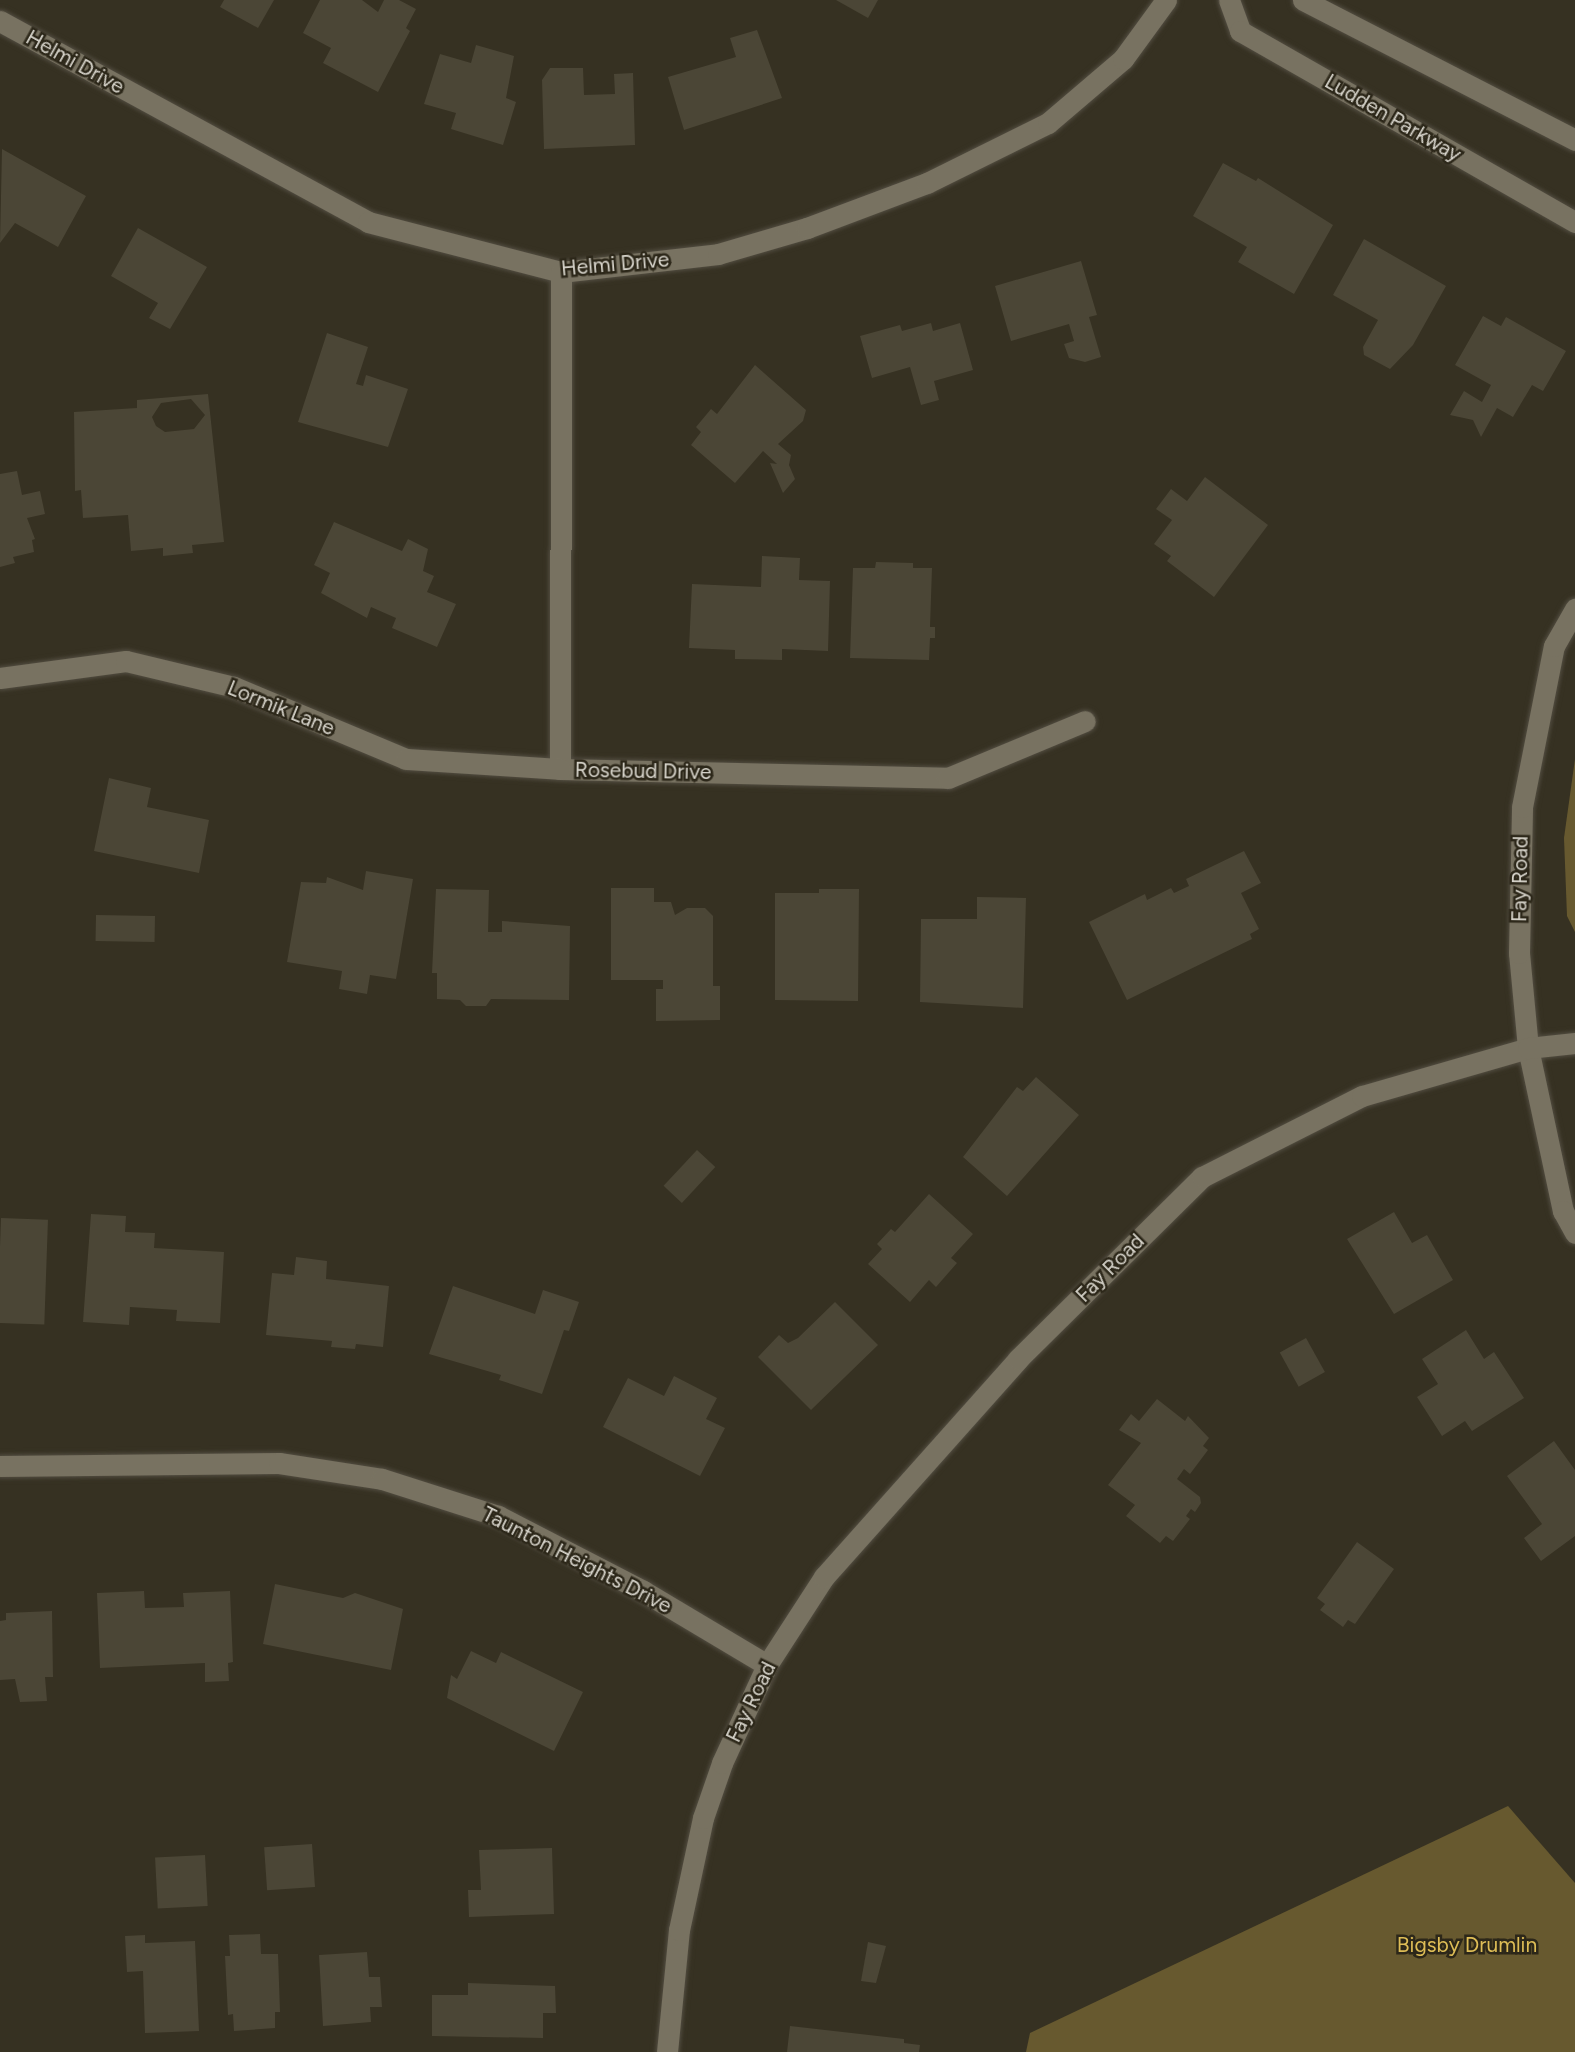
<!DOCTYPE html>
<style>
body{margin:0}
#map{position:relative;width:1575px;height:2052px;overflow:hidden;background:#363122;font-family:Figtree,sans-serif}
div>[style]{position:absolute}
[style*='--x']{left:calc(var(--x)*1px);top:calc(var(--y)*1px);width:calc(var(--w)*1px);rotate:calc(var(--a)*1deg)}
.green>*{inset:0;background:#67592f}
.building>*{inset:0;background:#4b4636;transform-origin:0 0}
.roads{filter:drop-shadow(0 0 2px #524d41) drop-shadow(0 0 2px #524d41)}
.minor>*{height:21px;margin:-10.5px;padding:0 10.5px;transform-origin:10.5px;border-radius:10.5px;background:#787261}
.tertiary>*{height:21px;margin:-10.5px;padding:0 10.5px;transform-origin:10.5px;border-radius:10.5px;background:#787261}
span{translate:-50% -50%;white-space:nowrap;text-align:center;line-height:1.15;-webkit-text-stroke:5px #2c2719;paint-order:stroke}
.street-label{font-size:21px;color:#d7d4cb}
.park-label{font-size:21px;color:#debd56}
</style>
<div id="map">
<div class="green">
<i style="clip-path:polygon(1575px 759px,1575px 932px,1567px 916px,1564px 838px)"></i>
<i style="clip-path:polygon(1508px 1806px,1575px 1883px,1575px 2052px,1026px 2052px,1030px 2033px)"></i>
</div>
<div class="building">
<i style="clip-path:polygon(224px 0,274px 0,258px 28px,220px 7px)"></i>
<i style="clip-path:polygon(320px 0,362px 0,378px 12px,384px 0,399px 0,416px 9px,406px 28px,410px 31px,378px 92px,323px 63px,331px 48px,303px 33px)"></i>
<i style="clip-path:polygon(836px 0,878px 0,868px 18px)"></i>
<i style="clip-path:polygon(757px 30px,782px 98px,684px 130px,668px 77px,736px 57px,730px 38px)"></i>
<i style="clip-path:polygon(476px 45px,514px 56px,506px 98px,516px 102px,503px 145px,451px 129px,456px 113px,424px 104px,440px 54px,471px 63px)"></i>
<i style="clip-path:polygon(550px 68px,583px 68px,584px 95px,615px 94px,614px 74px,633px 73px,635px 145px,544px 149px,542px 80px)"></i>
<i style="clip-path:polygon(2px 149px,86px 196px,58px 247px,15px 223px,0 243px)"></i>
<i style="clip-path:polygon(1223px 163px,1256px 181px,1258px 178px,1333px 225px,1294px 294px,1238px 262px,1247px 247px,1193px 216px)"></i>
<i style="clip-path:polygon(138px 228px,207px 267px,170px 329px,149px 318px,158px 303px,111px 276px)"></i>
<i style="clip-path:polygon(1364px 239px,1446px 286px,1413px 345px,1390px 369px,1364px 355px,1363px 347px,1378px 320px,1333px 295px)"></i>
<i style="clip-path:polygon(1081px 261px,1097px 315px,1089px 317px,1101px 357px,1085px 362px,1069px 358px,1064px 344px,1074px 341px,1069px 324px,1011px 341px,995px 286px)"></i>
<i style="clip-path:polygon(1483px 316px,1501px 326px,1506px 317px,1566px 351px,1543px 391px,1532px 385px,1513px 417px,1497px 408px,1481px 437px,1473px 420px,1450px 415px,1464px 391px,1482px 402px,1491px 385px,1455px 365px)"></i>
<i style="clip-path:polygon(931px 323px,933px 331px,960px 323px,973px 370px,934px 381px,939px 400px,921px 405px,910px 367px,872px 378px,860px 336px,900px 325px,902px 331px)"></i>
<i style="clip-path:polygon(327px 333px,368px 347px,356px 384px,363px 386px,366px 375px,408px 389px,388px 447px,298px 422px)"></i>
<i style="clip-path:polygon(755px 365px,806px 410px,803px 421px,778px 444px,791px 455px,789px 465px,795px 479px,783px 493px,770px 463px,777px 464px,763px 451px,735px 483px,691px 445px,701px 432px,696px 427px,711px 409px,717px 414px)"></i>
<i style="clip-path:polygon(evenodd,208px 394px,224px 542px,192px 545px,193px 553px,163px 556px,163px 548px,131px 551px,128px 515px,83px 518px,81px 490px,75px 491px,74px 412px,137px 408px,137px 400px,208px 394px,191px 399px,205px 415px,194px 429px,165px 432px,156px 426px,152px 417px,161px 403px,191px 399px)"></i>
<i style="clip-path:polygon(17px 471px,22px 495px,40px 491px,45px 514px,27px 518px,35px 539px,32px 540px,34px 552px,13px 557px,15px 563px,0 567px,0 474px)"></i>
<i style="clip-path:polygon(1205px 477px,1268px 525px,1214px 597px,1167px 561px,1171px 556px,1154px 544px,1172px 520px,1156px 509px,1171px 489px,1187px 501px)"></i>
<i style="clip-path:polygon(334px 522px,402px 551px,408px 539px,428px 549px,423px 571px,434px 576px,427px 592px,456px 604px,437px 647px,392px 628px,396px 618px,371px 607px,367px 618px,321px 593px,330px 573px,314px 565px)"></i>
<i style="clip-path:polygon(762px 556px,800px 558px,799px 580px,830px 581px,828px 651px,782px 649px,782px 660px,735px 659px,735px 650px,689px 648px,692px 584px,761px 587px)"></i>
<i style="clip-path:polygon(876px 562px,913px 563px,913px 568px,932px 568px,930px 627px,935px 627px,935px 638px,930px 638px,929px 660px,850px 658px,853px 568px,875px 568px)"></i>
<i style="clip-path:polygon(109px 778px,151px 788px,147px 807px,209px 820px,199px 873px,94px 851px)"></i>
<i style="clip-path:polygon(1244px 851px,1261px 883px,1241px 893px,1259px 929px,1250px 934px,1252px 939px,1127px 1000px,1089px 922px,1145px 894px,1147px 900px,1171px 888px,1174px 893px,1189px 886px,1186px 879px)"></i>
<i style="clip-path:polygon(366px 871px,413px 879px,396px 979px,370px 975px,367px 994px,339px 989px,342px 971px,287px 962px,301px 882px,326px 883px,327px 877px,363px 890px)"></i>
<i style="clip-path:polygon(611px 888px,654px 888px,654px 902px,671px 902px,675px 915px,687px 908px,705px 908px,713px 916px,713px 986px,720px 986px,720px 1020px,656px 1021px,656px 989px,663px 989px,663px 980px,611px 980px)"></i>
<i style="clip-path:polygon(436px 889px,489px 890px,488px 932px,502px 932px,502px 921px,570px 926px,569px 1000px,491px 999px,486px 1006px,466px 1006px,460px 1000px,437px 999px,437px 973px,432px 973px)"></i>
<i style="clip-path:polygon(819px 889px,859px 889px,858px 1001px,775px 1000px,775px 893px,819px 893px)"></i>
<i style="clip-path:polygon(977px 897px,1026px 898px,1023px 1008px,920px 1002px,921px 919px,977px 919px)"></i>
<i style="left:96px;top:915px;width:59px;height:26px;rotate:1deg"></i>
<i style="clip-path:polygon(1036px 1077px,1079px 1115px,1007px 1196px,963px 1157px,1017px 1087px,1023px 1091px)"></i>
<i style="left:697px;top:1150px;width:25px;height:49px;rotate:43deg"></i>
<i style="clip-path:polygon(929px 1194px,973px 1234px,951px 1258px,957px 1263px,936px 1287px,929px 1280px,910px 1302px,868px 1264px,882px 1249px,877px 1244px,891px 1229px,895px 1232px)"></i>
<i style="clip-path:polygon(1394px 1212px,1412px 1243px,1427px 1235px,1453px 1280px,1394px 1314px,1347px 1239px)"></i>
<i style="clip-path:polygon(91px 1214px,126px 1216px,125px 1232px,155px 1233px,154px 1248px,224px 1252px,220px 1323px,176px 1321px,177px 1310px,130px 1307px,129px 1325px,83px 1322px)"></i>
<i style="left:1px;top:1218px;width:47px;height:105px;rotate:2deg"></i>
<i style="clip-path:polygon(296px 1257px,327px 1261px,326px 1279px,389px 1286px,383px 1347px,356px 1344px,355px 1349px,331px 1347px,332px 1341px,266px 1335px,272px 1273px,294px 1275px)"></i>
<i style="clip-path:polygon(453px 1286px,535px 1314px,543px 1290px,579px 1302px,569px 1331px,564px 1330px,542px 1394px,499px 1380px,501px 1375px,429px 1354px)"></i>
<i style="clip-path:polygon(835px 1302px,878px 1345px,811px 1410px,758px 1357px,779px 1335px,788px 1343px,798px 1338px)"></i>
<i style="clip-path:polygon(1466px 1330px,1484px 1359px,1494px 1352px,1524px 1398px,1472px 1431px,1465px 1421px,1442px 1436px,1417px 1397px,1438px 1384px,1422px 1359px)"></i>
<i style="left:1306px;top:1338px;width:39px;height:30px;rotate:61deg"></i>
<i style="clip-path:polygon(674px 1376px,717px 1398px,706px 1419px,725px 1428px,700px 1476px,603px 1427px,628px 1378px,664px 1396px)"></i>
<i style="clip-path:polygon(1157px 1399px,1185px 1421px,1188px 1416px,1209px 1438px,1203px 1446px,1208px 1450px,1190px 1474px,1184px 1469px,1177px 1479px,1200px 1497px,1201px 1503px,1195px 1512px,1191px 1509px,1186px 1516px,1190px 1519px,1173px 1541px,1166px 1536px,1160px 1543px,1126px 1516px,1135px 1505px,1108px 1485px,1141px 1443px,1119px 1430px,1131px 1414px,1139px 1421px)"></i>
<i style="clip-path:polygon(1554px 1441px,1575px 1470px,1575px 1536px,1541px 1561px,1524px 1538px,1542px 1524px,1507px 1476px)"></i>
<i style="clip-path:polygon(1357px 1542px,1394px 1569px,1355px 1624px,1348px 1620px,1343px 1627px,1320px 1610px,1325px 1604px,1317px 1598px)"></i>
<i style="clip-path:polygon(275px 1584px,343px 1598px,355px 1593px,403px 1609px,391px 1670px,263px 1644px)"></i>
<i style="clip-path:polygon(144px 1591px,145px 1608px,184px 1607px,183px 1593px,230px 1591px,233px 1662px,228px 1663px,229px 1681px,205px 1682px,205px 1663px,100px 1668px,97px 1593px)"></i>
<i style="clip-path:polygon(52px 1611px,53px 1677px,45px 1677px,47px 1701px,20px 1702px,15px 1679px,0 1680px,0 1621px,6px 1620px,6px 1613px)"></i>
<i style="clip-path:polygon(471px 1651px,496px 1663px,501px 1652px,583px 1692px,554px 1751px,447px 1698px,451px 1675px,457px 1679px)"></i>
<i style="left:312px;top:1844px;width:43px;height:48px;rotate:86deg"></i>
<i style="clip-path:polygon(552px 1848px,554px 1914px,469px 1917px,468px 1890px,481px 1890px,479px 1850px)"></i>
<i style="left:205px;top:1855px;width:51px;height:50px;rotate:87deg"></i>
<i style="clip-path:polygon(260px 1934px,261px 1954px,278px 1954px,280px 2012px,275px 2012px,275px 2028px,234px 2031px,233px 2014px,228px 2015px,225px 1956px,230px 1956px,229px 1935px)"></i>
<i style="clip-path:polygon(145px 1935px,145px 1943px,195px 1941px,199px 2031px,145px 2033px,143px 1971px,127px 1972px,125px 1936px)"></i>
<i style="clip-path:polygon(868px 1942px,886px 1946px,876px 1983px,861px 1981px)"></i>
<i style="clip-path:polygon(367px 1952px,369px 1977px,380px 1977px,382px 2007px,370px 2007px,371px 2022px,323px 2026px,319px 1955px)"></i>
<i style="clip-path:polygon(468px 1983px,555px 1986px,556px 2013px,543px 2013px,543px 2038px,432px 2036px,432px 1995px,468px 1995px)"></i>
<i style="clip-path:polygon(790px 2026px,904px 2039px,904px 2043px,920px 2045px,919px 2052px,787px 2052px)"></i>
</div>
<div class="roads">
<div class="minor">
<i style="--x:1229;--y:0;--w:33;--a:70"></i>
<i style="--x:1240;--y:31;--w:386;--a:29.7"></i>
<i style="--x:1303;--y:0;--w:306;--a:27.2"></i>
<i style="--x:0;--y:21;--w:419;--a:28.6"></i>
<i style="--x:368;--y:222;--w:199;--a:14.5"></i>
<i style="--x:561;--y:272;--w:158;--a:-6.5"></i>
<i style="--x:718;--y:254;--w:93;--a:-16.3"></i>
<i style="--x:807;--y:228;--w:128;--a:-20.6"></i>
<i style="--x:927;--y:183;--w:135;--a:-26.4"></i>
<i style="--x:1048;--y:123;--w:99;--a:-40.5"></i>
<i style="--x:1123;--y:59;--w:73;--a:-53.9"></i>
<i style="--x:561;--y:272;--w:497;--a:90.1"></i>
<i style="--x:560;--y:769;--w:388;--a:1.3"></i>
<i style="--x:948;--y:778;--w:148;--a:-22.6"></i>
<i style="--x:0;--y:678;--w:127;--a:-7.7"></i>
<i style="--x:126;--y:661;--w:111;--a:13.5"></i>
<i style="--x:234;--y:687;--w:186;--a:22.7"></i>
<i style="--x:406;--y:759;--w:154;--a:3.7"></i>
<i style="--x:1528;--y:1048;--w:167;--a:77.9"></i>
<i style="--x:1563;--y:1211;--w:25;--a:61"></i>
<i style="--x:0;--y:1466;--w:279;--a:-0.6"></i>
<i style="--x:279;--y:1463;--w:104;--a:8.8"></i>
<i style="--x:382;--y:1479;--w:122;--a:17.7"></i>
<i style="--x:498;--y:1516;--w:163;--a:27.3"></i>
<i style="--x:643;--y:1591;--w:144;--a:30.8"></i>
</div>
<div class="tertiary">
<i style="--x:1528;--y:1048;--w:95;--a:-95.4"></i>
<i style="--x:1519;--y:953;--w:146;--a:-88.8"></i>
<i style="--x:1522;--y:807;--w:164;--a:-78.8"></i>
<i style="--x:1554;--y:646;--w:43;--a:-60.4"></i>
<i style="--x:667;--y:2052;--w:123;--a:-84.4"></i>
<i style="--x:679;--y:1930;--w:115;--a:-77.9"></i>
<i style="--x:703;--y:1818;--w:58;--a:-70.9"></i>
<i style="--x:722;--y:1763;--w:108;--a:-65.3"></i>
<i style="--x:767;--y:1665;--w:105;--a:-57.1"></i>
<i style="--x:824;--y:1577;--w:292;--a:-48.3"></i>
<i style="--x:1018;--y:1359;--w:259;--a:-44.7"></i>
<i style="--x:1202;--y:1177;--w:179;--a:-26.9"></i>
<i style="--x:1362;--y:1096;--w:173;--a:-16.1"></i>
<i style="--x:1528;--y:1048;--w:47;--a:-6.1"></i>
</div>
</div>
<div class="street-label">
<span style="left:75px;top:62px;rotate:29deg">Helmi Drive</span>
<span style="left:1393px;top:118px;rotate:30deg">Ludden Parkway</span>
<span style="left:615px;top:264px;rotate:-5deg">Helmi Drive</span>
<span style="left:281px;top:708px;rotate:22deg">Lormik Lane</span>
<span style="left:643px;top:771px;rotate:1deg">Rosebud Drive</span>
<span style="left:1520px;top:879px;rotate:-89deg">Fay Road</span>
<span style="left:1110px;top:1268px;rotate:-45deg">Fay Road</span>
<span style="left:577px;top:1560px;rotate:27deg">Taunton Heights Drive</span>
<span style="left:751px;top:1702px;rotate:-64deg">Fay Road</span>
</div>
<div class="park-label">
<span style="left:1467px;top:1945px">Bigsby Drumlin</span>
</div>
</div>
